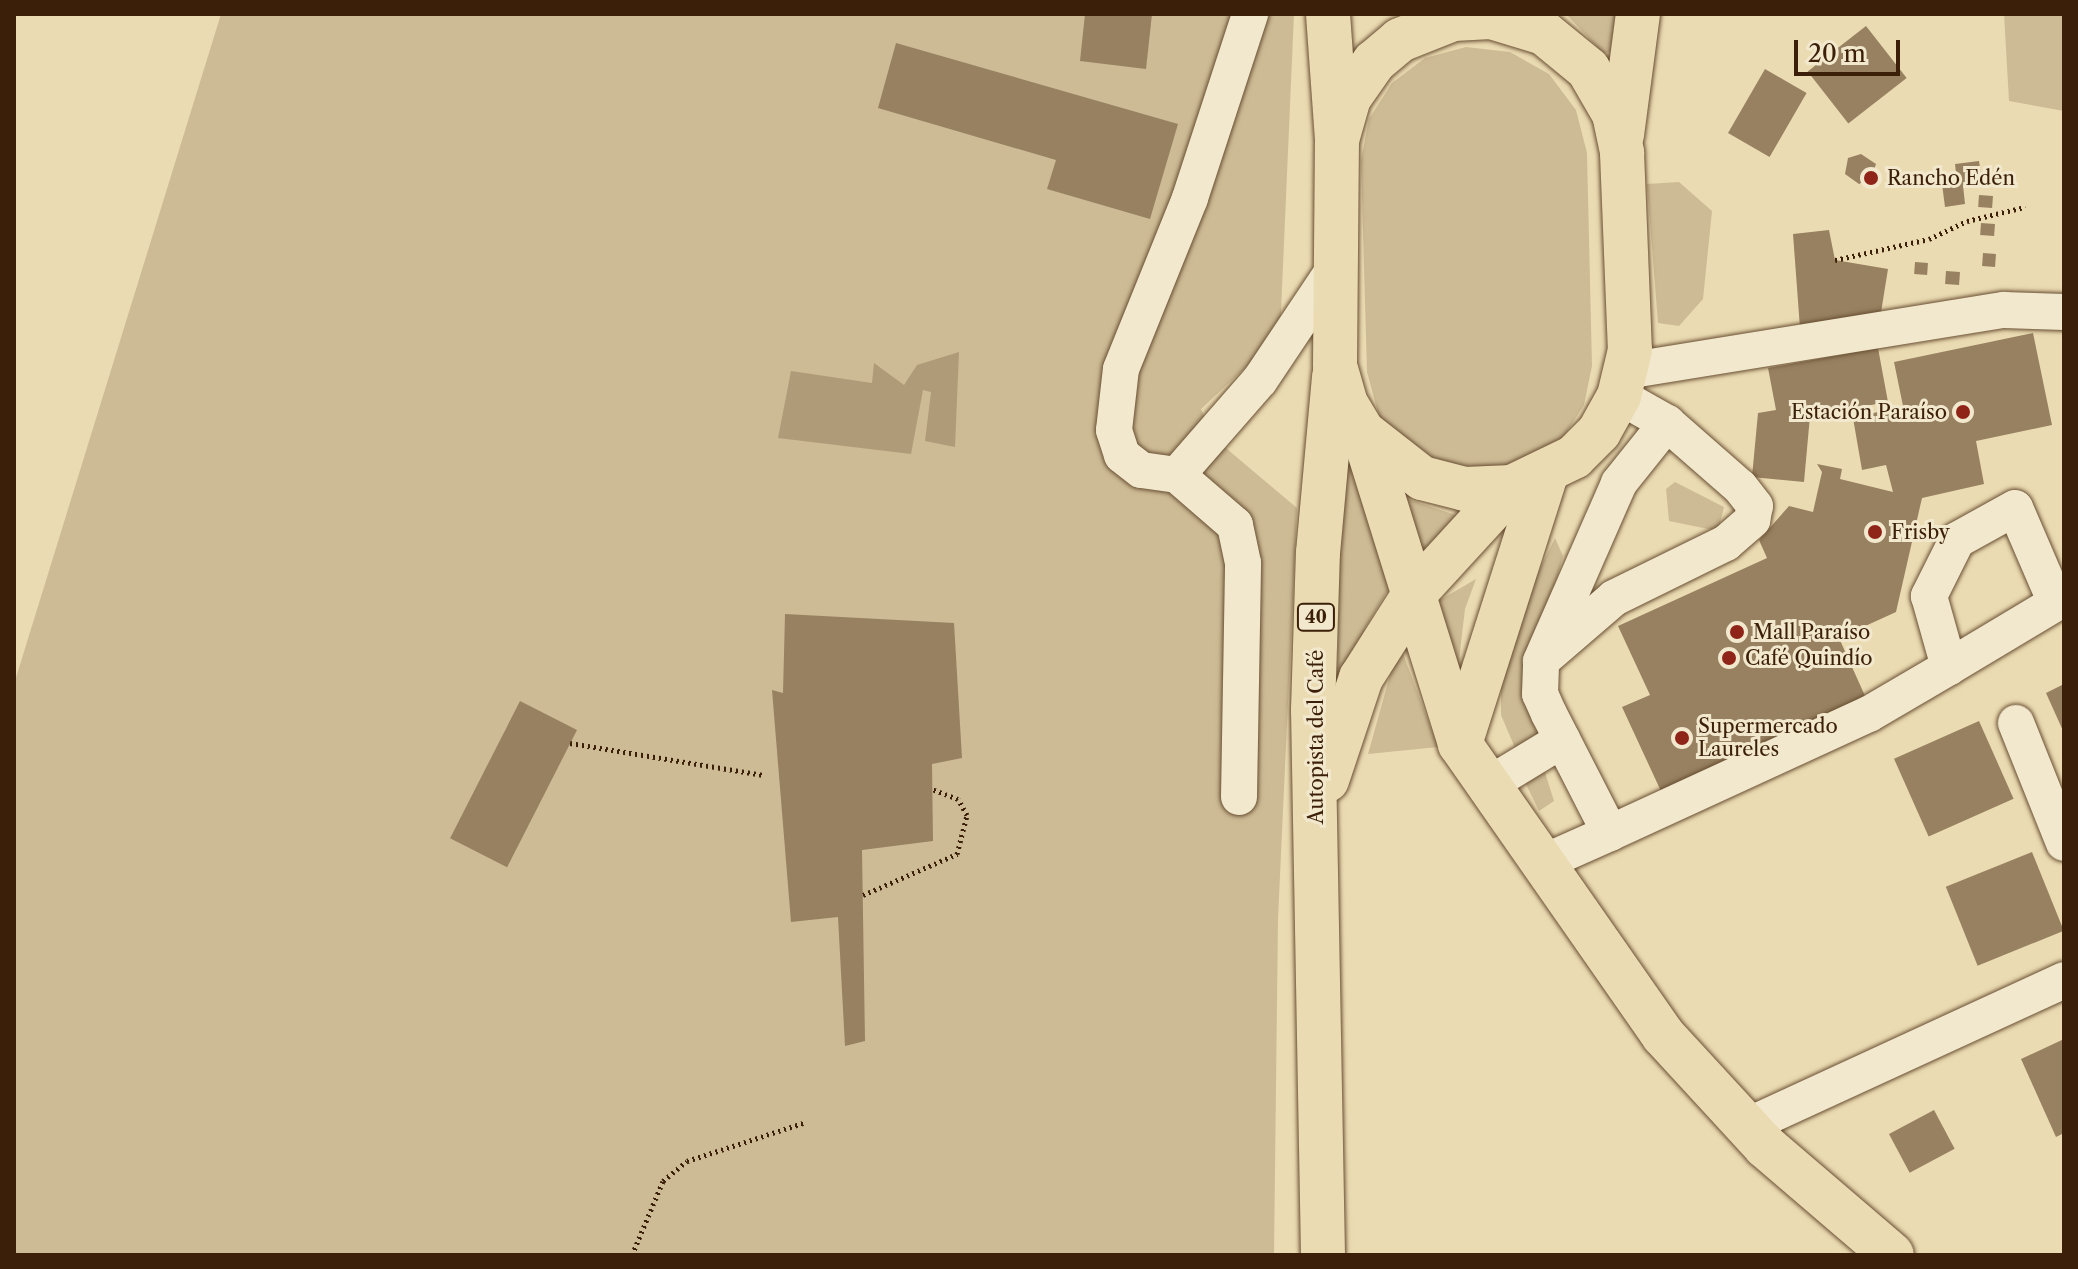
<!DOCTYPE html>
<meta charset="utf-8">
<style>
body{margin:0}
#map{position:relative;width:2078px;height:1269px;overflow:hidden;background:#ebdbb2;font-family:"Libre Caslon Text",serif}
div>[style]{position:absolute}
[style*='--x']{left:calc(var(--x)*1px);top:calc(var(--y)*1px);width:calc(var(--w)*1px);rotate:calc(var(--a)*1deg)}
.green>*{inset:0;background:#cdbb95}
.water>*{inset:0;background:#b09b78}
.building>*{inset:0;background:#978160;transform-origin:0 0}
.path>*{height:5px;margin-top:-2.5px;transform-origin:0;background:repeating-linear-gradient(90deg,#3c1f08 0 2px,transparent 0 6px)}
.roads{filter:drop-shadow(0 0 2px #684e32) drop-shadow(0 0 2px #684e32)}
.minor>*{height:36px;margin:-18px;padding:0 18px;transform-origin:18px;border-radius:18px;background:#f2e8cd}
.major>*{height:44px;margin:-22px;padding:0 22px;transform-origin:22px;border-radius:22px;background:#ebdbb2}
.highway>*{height:44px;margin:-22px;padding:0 22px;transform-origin:22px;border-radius:22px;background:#ebdbb2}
.dots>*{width:22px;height:22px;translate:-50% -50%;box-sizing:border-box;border:4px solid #f2e8cd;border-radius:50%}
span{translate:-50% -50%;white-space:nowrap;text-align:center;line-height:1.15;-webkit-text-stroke:6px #f2e8cd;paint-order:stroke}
.shield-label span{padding:2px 6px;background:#f2e8cd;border:2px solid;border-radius:6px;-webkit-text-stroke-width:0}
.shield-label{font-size:18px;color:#3c1f08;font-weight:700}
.poi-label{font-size:20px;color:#3c1f08}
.left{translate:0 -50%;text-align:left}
.right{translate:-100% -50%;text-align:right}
.street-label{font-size:20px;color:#3c1f08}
.frame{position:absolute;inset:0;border:16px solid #3c1f08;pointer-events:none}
.scale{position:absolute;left:1794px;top:40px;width:106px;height:36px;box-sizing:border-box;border:4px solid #3c1f08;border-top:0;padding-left:10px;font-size:24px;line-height:28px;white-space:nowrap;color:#3c1f08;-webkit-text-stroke:6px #f2e8cd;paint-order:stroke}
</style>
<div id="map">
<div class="green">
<i style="clip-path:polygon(221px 14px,1294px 14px,1280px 335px,1201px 409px,1214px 438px,1297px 508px,1278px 919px,1274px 1255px,14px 1255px,14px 684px)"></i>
<i style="clip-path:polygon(1566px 14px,1622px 14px,1613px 52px,1603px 53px)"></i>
<i style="clip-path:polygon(2004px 14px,2064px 14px,2064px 111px,2009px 101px)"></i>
<i style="clip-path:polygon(1466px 47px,1510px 52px,1549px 74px,1576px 110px,1587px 153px,1592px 366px,1584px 405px,1563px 438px,1532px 462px,1494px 474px,1449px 471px,1408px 451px,1379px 416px,1367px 372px,1361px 160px,1369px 119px,1392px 83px,1425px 58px)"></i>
<i style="clip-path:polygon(1679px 182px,1712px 211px,1703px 299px,1679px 326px,1658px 323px,1647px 184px)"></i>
<i style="clip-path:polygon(1342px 413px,1389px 588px,1365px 628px,1337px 708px)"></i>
<i style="clip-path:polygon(1675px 482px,1724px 507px,1718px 531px,1669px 521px,1666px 489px)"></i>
<i style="clip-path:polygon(1404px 498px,1468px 519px,1470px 525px,1421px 552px)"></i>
<i style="clip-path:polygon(1555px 538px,1563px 556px,1526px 693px,1541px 741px,1518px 755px,1501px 715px,1501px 673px,1524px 601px)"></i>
<i style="clip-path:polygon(1476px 579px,1465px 609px,1458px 669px,1435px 603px)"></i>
<i style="clip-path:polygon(1399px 643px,1438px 747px,1368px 754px)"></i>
<i style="clip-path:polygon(1542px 763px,1554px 801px,1539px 811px,1523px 778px)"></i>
</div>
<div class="water">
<i style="clip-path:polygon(959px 352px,955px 447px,925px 441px,931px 392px,923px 390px,911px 454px,778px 438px,791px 371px,872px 383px,874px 363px,904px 385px,917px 365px)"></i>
</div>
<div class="building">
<i style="clip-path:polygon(1085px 14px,1152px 14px,1146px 69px,1080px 61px)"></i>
<i style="left:1866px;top:26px;width:66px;height:74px;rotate:52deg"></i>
<i style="clip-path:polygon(896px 43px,1178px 124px,1150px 219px,1047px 189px,1056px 160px,878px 108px)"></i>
<i style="left:1765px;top:69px;width:48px;height:74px;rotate:30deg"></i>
<i style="clip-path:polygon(1861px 154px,1876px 164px,1871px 178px,1859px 184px,1845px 174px,1848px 158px)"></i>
<i style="clip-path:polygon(1979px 161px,1982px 182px,1963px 185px,1965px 204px,1945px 207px,1942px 184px,1957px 182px,1955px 164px)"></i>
<i style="left:1979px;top:195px;width:14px;height:12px;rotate:4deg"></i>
<i style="left:1981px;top:223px;width:14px;height:12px;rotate:4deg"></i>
<i style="clip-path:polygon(1829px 230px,1835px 260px,1888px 269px,1879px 325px,1800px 328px,1793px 234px)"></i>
<i style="left:1983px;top:253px;width:13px;height:13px;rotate:4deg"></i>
<i style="left:1915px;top:262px;width:13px;height:12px;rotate:4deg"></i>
<i style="left:1946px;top:271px;width:14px;height:13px;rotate:4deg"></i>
<i style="clip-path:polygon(2033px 333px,2052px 425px,1976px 441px,1984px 484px,1922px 498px,1896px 612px,1839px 638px,1870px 707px,1666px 802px,1622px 707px,1650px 695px,1618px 626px,1767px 558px,1759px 540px,1789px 506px,1813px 512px,1822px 472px,1817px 464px,1842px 469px,1840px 479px,1893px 492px,1886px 465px,1862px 470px,1853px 418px,1903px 406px,1894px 362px)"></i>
<i style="clip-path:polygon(1878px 348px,1888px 402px,1810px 416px,1804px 482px,1752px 477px,1758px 413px,1776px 410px,1768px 368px)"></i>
<i style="clip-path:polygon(785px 614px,954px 623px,962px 758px,932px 764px,933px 841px,862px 850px,865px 1041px,845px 1046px,838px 917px,791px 922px,772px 690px,783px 693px)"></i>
<i style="clip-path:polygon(2064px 684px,2064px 733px,2046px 693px)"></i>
<i style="left:520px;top:701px;width:64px;height:154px;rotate:27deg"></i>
<i style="left:1979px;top:721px;width:85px;height:93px;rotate:66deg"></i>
<i style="left:2032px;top:852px;width:85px;height:93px;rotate:68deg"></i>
<i style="clip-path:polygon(2064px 1039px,2064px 1133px,2056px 1137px,2021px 1059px)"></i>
<i style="left:1934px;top:1110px;width:44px;height:51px;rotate:62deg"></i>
</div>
<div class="path">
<i style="--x:1835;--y:260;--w:96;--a:-12.6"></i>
<i style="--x:1929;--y:239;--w:42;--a:-25.3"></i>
<i style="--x:1967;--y:221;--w:60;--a:-13.6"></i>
<i style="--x:570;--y:743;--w:196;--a:9.4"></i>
<i style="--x:863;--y:895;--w:103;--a:-23.6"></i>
<i style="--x:957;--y:854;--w:40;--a:-75.6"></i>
<i style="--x:967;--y:815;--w:18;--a:-119"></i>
<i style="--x:958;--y:799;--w:28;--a:-159"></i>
<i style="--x:632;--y:1255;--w:80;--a:-67.3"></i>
<i style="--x:663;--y:1181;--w:31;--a:-40"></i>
<i style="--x:687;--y:1161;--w:125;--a:-18.1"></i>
</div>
<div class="roads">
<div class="minor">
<i style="--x:1626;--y:371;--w:383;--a:-9.2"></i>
<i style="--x:2004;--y:310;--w:60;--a:1.9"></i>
<i style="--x:1177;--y:475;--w:36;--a:-172"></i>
<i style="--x:1141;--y:470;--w:24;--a:-142"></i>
<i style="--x:1122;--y:455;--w:26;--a:-108"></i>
<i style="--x:1114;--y:430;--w:61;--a:-83.5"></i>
<i style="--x:1121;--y:369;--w:184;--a:-68"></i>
<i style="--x:1190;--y:198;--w:194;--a:-71.9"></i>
<i style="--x:1542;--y:660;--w:95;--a:-40.7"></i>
<i style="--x:1614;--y:598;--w:125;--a:-26.2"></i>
<i style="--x:1726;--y:543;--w:35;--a:-41"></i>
<i style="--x:1752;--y:520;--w:14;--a:-78"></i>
<i style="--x:1755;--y:506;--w:24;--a:-128"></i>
<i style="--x:1740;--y:487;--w:97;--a:-138.8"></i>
<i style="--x:1667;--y:423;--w:55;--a:-150.6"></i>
<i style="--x:2016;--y:723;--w:129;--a:68.2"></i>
<i style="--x:1488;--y:785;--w:87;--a:-31.3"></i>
<i style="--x:1239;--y:797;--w:234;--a:-89"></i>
<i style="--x:1243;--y:563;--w:39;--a:-102"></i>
<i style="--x:1235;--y:525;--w:77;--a:-139.2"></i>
<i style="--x:1177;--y:475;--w:126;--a:-48.9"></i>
<i style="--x:1260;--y:380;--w:135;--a:-56.2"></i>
<i style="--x:1610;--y:833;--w:285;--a:-24.7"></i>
<i style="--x:1869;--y:714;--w:93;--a:-30.4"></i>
<i style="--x:1949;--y:667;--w:125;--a:-30.9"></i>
<i style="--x:2056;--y:603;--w:103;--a:-113.3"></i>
<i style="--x:2015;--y:508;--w:66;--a:151.1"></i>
<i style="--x:1957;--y:540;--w:63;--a:116.6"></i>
<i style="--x:1929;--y:596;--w:74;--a:74.3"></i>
<i style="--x:1540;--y:864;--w:77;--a:-23.9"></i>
<i style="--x:1610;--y:833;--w:134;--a:-117.1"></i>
<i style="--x:1549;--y:714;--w:22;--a:-114"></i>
<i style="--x:1540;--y:694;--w:33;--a:-88"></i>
<i style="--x:1541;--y:661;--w:194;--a:-66.3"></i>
<i style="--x:1619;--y:483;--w:77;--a:-51.3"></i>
<i style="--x:1747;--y:1126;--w:349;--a:-24.7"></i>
</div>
<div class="major">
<i style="--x:1328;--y:14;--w:126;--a:85.9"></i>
<i style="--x:1363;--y:432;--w:327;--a:72.7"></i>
<i style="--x:1460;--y:744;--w:355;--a:55.1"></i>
<i style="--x:1663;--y:1035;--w:151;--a:47.4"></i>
<i style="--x:1765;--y:1146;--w:167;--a:40.6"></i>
<i style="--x:1460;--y:744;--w:282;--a:-72.3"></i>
</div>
<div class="highway">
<i style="--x:1491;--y:17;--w:55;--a:16.8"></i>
<i style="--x:1544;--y:33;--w:57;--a:39.3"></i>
<i style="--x:1588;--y:69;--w:52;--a:60"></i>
<i style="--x:1614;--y:114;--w:40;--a:78"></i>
<i style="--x:1622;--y:153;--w:197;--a:87.7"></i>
<i style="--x:1630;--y:350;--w:47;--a:103.4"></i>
<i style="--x:1619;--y:396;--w:41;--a:119.1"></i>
<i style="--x:1599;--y:432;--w:35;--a:135"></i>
<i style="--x:1574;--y:457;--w:69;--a:154.2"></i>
<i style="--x:1512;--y:487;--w:47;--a:177.6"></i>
<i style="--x:1465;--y:489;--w:44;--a:-165.7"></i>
<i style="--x:1422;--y:478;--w:75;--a:-142.1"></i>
<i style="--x:1363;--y:432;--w:33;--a:-121"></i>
<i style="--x:1346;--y:404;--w:40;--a:-106"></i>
<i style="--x:1335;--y:366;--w:226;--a:-89.5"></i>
<i style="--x:1337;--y:140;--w:44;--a:-74.1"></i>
<i style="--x:1349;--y:98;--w:44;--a:-55.2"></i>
<i style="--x:1374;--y:62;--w:34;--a:-40"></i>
<i style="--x:1400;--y:40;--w:57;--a:-21.6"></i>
<i style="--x:1453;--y:19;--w:38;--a:-3"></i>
<i style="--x:1622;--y:135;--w:122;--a:-82.5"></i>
<i style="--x:1327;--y:780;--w:108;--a:-71.6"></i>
<i style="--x:1361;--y:678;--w:101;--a:-57.6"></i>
<i style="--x:1415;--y:593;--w:144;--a:-47.5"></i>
<i style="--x:1323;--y:1255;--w:545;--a:-91.05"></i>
<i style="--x:1313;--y:710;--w:157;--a:-88.2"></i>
<i style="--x:1318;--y:553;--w:178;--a:-84.8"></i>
</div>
</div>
<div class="dots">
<i style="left:1871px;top:178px;background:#8f2418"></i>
<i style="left:1963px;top:412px;background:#8f2418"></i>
<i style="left:1875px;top:532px;background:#8f2418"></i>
<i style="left:1737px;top:632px;background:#8f2418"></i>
<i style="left:1729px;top:658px;background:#8f2418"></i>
<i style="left:1682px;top:738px;background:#8f2418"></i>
</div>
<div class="shield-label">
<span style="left:1316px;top:617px">40</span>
</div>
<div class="poi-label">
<span class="left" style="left:1887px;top:178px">Rancho Edén</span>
<span class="right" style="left:1947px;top:412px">Estación Paraíso</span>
<span class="left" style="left:1891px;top:532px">Frisby</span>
<span class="left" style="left:1753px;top:632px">Mall Paraíso</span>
<span class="left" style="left:1745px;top:658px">Café Quindío</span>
<span class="left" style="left:1698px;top:738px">Supermercado<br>Laureles</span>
</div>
<div class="street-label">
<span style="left:1316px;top:737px;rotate:-90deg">Autopista del Café</span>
</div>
<div class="frame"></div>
<div class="scale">20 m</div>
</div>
